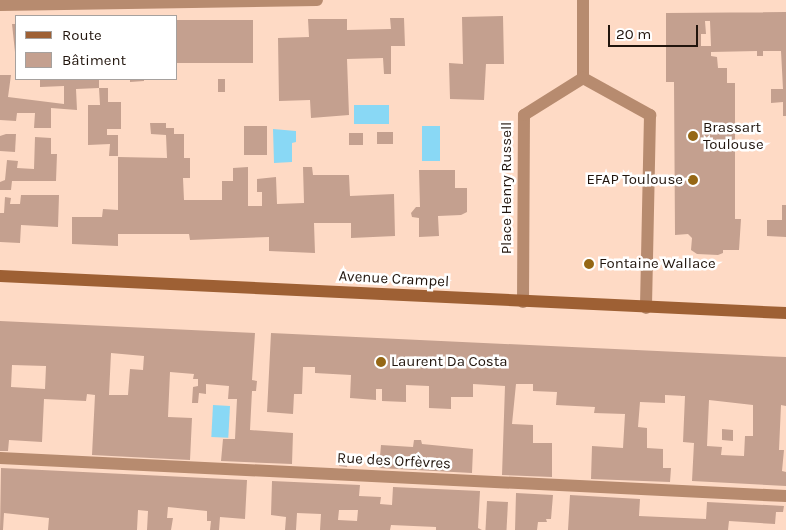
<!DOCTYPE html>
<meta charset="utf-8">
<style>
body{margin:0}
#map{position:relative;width:786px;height:530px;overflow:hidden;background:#fedac5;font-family:Karla,sans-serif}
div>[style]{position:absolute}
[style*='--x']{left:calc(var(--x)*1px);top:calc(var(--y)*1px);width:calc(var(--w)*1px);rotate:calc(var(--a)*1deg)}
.water>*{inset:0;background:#89d8f5;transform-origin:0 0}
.building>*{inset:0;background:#c4a08f;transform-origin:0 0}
.street>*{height:12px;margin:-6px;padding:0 6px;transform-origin:6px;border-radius:6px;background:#b78b6f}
.secondary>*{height:12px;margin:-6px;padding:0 6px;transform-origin:6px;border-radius:6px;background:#9e6034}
.dots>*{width:14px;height:14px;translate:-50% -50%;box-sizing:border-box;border:2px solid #fff;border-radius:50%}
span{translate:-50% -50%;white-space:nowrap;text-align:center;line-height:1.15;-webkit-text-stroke:5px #fff;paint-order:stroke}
.poi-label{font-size:15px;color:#21150d}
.left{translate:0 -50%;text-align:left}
.right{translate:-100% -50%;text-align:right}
.street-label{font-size:15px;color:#21150d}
.legend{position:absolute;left:15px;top:15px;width:162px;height:65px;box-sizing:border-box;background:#fff;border:1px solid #a6a19e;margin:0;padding:6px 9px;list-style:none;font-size:15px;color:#21150d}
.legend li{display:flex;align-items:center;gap:10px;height:25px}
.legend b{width:25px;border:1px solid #a6a19e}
.scale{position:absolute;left:608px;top:25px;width:90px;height:22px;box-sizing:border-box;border:2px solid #21150d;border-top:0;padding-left:6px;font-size:15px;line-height:18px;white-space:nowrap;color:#21150d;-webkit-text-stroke:4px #fff;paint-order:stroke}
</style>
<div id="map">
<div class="water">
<i style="left:389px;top:105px;width:19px;height:35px;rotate:90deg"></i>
<i style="left:422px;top:126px;width:18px;height:35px"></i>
<i style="clip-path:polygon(273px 129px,296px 131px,296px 142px,292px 143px,292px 162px,274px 163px)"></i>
<i style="left:213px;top:405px;width:17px;height:32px;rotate:3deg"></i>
</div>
<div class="building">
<i style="clip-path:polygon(evenodd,786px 12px,786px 116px,783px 116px,783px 102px,771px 103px,771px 89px,783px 89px,781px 51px,763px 51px,763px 56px,757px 56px,757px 51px,711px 52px,711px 56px,717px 57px,718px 68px,727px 68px,727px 83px,735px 83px,735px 219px,741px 219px,739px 250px,723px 250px,723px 253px,718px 255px,697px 254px,691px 250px,692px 238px,688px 234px,675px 235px,674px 82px,666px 82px,666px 13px,786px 12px,705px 21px,710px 21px,711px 46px,701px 46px,701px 34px,706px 34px,705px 21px)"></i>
<i style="clip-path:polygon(503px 16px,504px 64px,486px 64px,484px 100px,450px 99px,449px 63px,463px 64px,462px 17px)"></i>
<i style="clip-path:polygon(390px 18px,404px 18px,405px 46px,391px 46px,391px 74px,384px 74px,383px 58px,347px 59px,349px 115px,311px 118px,310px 100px,279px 101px,278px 38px,309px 37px,308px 19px,347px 19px,347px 30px,391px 29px)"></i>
<i style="left:253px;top:20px;width:43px;height:77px;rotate:90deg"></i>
<i style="clip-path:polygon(12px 24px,16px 24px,16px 52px,15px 52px)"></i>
<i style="clip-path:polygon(0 75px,11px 75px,8px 97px,64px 104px,64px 86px,40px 87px,40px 79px,99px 79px,99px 88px,76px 89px,77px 110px,51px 108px,51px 128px,34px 128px,35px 113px,17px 113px,16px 121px,0 120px)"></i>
<i style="clip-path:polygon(130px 79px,144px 79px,144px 81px,130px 82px)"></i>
<i style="left:218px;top:79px;width:7px;height:13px"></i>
<i style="clip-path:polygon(99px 88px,108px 88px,108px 102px,121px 102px,121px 129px,107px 129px,107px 135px,118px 135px,118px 156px,109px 156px,110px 144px,88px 145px,88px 105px,100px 105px)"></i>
<i style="clip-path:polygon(150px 123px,166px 123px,166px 128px,174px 128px,174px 134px,184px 134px,184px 158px,190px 158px,190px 178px,183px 178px,184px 200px,222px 200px,222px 181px,233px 181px,233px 168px,248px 167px,248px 206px,262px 206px,262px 192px,257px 192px,257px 179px,276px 177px,277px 204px,304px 203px,303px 167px,312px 167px,313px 175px,349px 175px,350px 196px,394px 194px,395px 236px,351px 238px,351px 223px,314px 223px,315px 253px,269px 251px,269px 237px,190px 240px,189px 234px,118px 234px,118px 246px,72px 244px,72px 217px,102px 217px,103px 209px,118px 210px,118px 157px,167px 158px,166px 135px,151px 134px)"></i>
<i style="left:267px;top:126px;width:29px;height:23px;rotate:90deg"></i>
<i style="left:393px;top:132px;width:12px;height:16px;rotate:90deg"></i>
<i style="left:349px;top:133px;width:14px;height:12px"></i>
<i style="clip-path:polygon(6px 134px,16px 134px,15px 152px,0 151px,0 136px)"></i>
<i style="clip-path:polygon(35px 137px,51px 138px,51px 154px,57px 154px,56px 181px,12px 181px,11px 190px,0 190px,0 182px,5px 180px,7px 160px,18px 161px,17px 168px,34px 169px)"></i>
<i style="clip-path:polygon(419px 170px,455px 170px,455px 188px,467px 188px,467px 212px,461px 215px,438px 216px,439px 236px,419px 237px,419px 218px,412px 217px,411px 213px,416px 207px,420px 207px)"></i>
<i style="clip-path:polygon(21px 195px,59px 195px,58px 227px,21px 225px,20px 243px,0 242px,0 213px,4px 213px,5px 197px,11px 198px,10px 204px,20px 204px)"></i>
<i style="clip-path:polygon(782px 205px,786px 205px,786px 237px,767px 236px,767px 220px,782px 220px)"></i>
<i style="clip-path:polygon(evenodd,0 321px,255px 333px,252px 380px,257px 381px,256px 391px,252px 391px,250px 430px,293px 433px,292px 464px,221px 461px,223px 439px,235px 439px,237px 399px,228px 399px,229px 386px,206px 384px,206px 394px,199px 393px,198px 403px,192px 403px,193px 387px,198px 386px,198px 379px,193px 379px,194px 374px,170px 372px,168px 417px,192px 418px,190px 460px,92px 455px,95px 395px,87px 394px,86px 401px,44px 399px,42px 442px,9px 440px,8px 451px,0 451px,0 321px,111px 353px,144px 356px,143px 370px,130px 369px,128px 395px,109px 395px,111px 353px,0 321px,12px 365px,46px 366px,45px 389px,11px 387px,12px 365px)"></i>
<i style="clip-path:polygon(evenodd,271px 333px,786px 357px,786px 406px,781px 405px,779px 450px,784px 450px,782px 471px,786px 472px,786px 486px,692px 481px,694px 443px,683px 442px,685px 396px,665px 395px,665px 403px,640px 402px,638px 427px,647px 428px,647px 448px,663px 449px,663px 468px,671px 468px,670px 482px,591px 479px,592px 446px,623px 448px,625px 414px,594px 413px,595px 407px,556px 405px,557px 392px,533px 391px,533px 384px,516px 384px,512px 424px,533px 425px,533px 443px,552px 443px,552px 477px,502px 475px,505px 386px,473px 384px,473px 397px,451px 397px,451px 409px,429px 408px,429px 386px,406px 385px,406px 402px,382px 401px,382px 389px,376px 389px,376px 400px,350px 398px,351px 375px,315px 373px,315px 367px,303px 367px,302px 394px,294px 394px,293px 414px,267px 412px,271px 333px,709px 400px,753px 405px,753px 436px,745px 436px,744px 456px,721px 455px,722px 447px,707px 446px,709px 400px)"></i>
<i style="clip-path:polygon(722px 429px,733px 430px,733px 441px,722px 440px)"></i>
<i style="clip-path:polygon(414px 440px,421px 440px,422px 444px,473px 449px,472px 473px,379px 468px,381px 445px,413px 447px)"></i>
<i style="clip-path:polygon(339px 457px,348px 457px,347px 467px,339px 466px)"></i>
<i style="clip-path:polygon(1px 468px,247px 480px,245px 519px,220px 517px,219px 530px,210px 530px,211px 521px,207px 521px,207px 511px,168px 507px,167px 518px,173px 518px,171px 530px,147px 530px,148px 511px,138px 510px,137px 530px,48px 530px,49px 518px,4px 513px,3px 530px,0 530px)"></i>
<i style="clip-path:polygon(evenodd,272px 481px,360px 485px,359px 496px,381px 497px,380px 504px,392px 505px,393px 487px,480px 491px,478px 528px,482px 530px,436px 530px,436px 527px,391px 525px,390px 530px,320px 530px,321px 514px,297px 513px,296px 530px,285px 530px,286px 517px,271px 515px,272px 481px,339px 510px,358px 510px,357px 521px,338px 520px,339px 510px)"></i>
<i style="clip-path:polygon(516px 493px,553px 495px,551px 519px,546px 519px,547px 522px,538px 522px,537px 530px,515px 530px)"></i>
<i style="clip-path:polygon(570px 495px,640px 499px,639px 516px,706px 519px,707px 502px,784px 506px,783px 512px,776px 512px,775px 524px,729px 521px,728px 530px,568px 530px)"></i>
<i style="left:487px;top:501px;width:21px;height:29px;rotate:3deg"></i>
</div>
<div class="street">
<i style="--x:0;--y:5;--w:317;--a:-0.9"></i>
<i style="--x:583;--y:78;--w:77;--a:28.9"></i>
<i style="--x:650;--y:115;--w:193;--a:91.2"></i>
<i style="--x:583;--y:78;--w:78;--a:-90"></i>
<i style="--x:523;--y:302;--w:187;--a:-89.7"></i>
<i style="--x:524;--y:115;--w:70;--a:-32.1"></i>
<i style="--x:0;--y:458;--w:787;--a:2.77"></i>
</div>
<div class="secondary">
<i style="--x:0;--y:276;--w:787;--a:2.7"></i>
</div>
<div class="dots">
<i style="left:693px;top:136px;background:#956715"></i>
<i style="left:693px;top:180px;background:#956715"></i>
<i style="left:589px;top:264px;background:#956715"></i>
<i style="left:381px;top:362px;background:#956715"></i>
</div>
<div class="poi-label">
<span class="left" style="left:703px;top:136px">Brassart<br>Toulouse</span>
<span class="right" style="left:683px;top:180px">EFAP Toulouse</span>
<span class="left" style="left:599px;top:264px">Fontaine Wallace</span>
<span class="left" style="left:391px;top:362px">Laurent Da Costa</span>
</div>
<div class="street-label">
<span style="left:507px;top:188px;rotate:-90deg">Place Henry Russell</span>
<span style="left:394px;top:279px;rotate:3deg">Avenue Crampel</span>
<span style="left:394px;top:461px;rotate:3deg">Rue des Orfèvres</span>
</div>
<ul class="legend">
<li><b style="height:6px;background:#9e6034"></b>Route</li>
<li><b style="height:14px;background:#c4a08f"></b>Bâtiment</li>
</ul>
<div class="scale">20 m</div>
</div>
